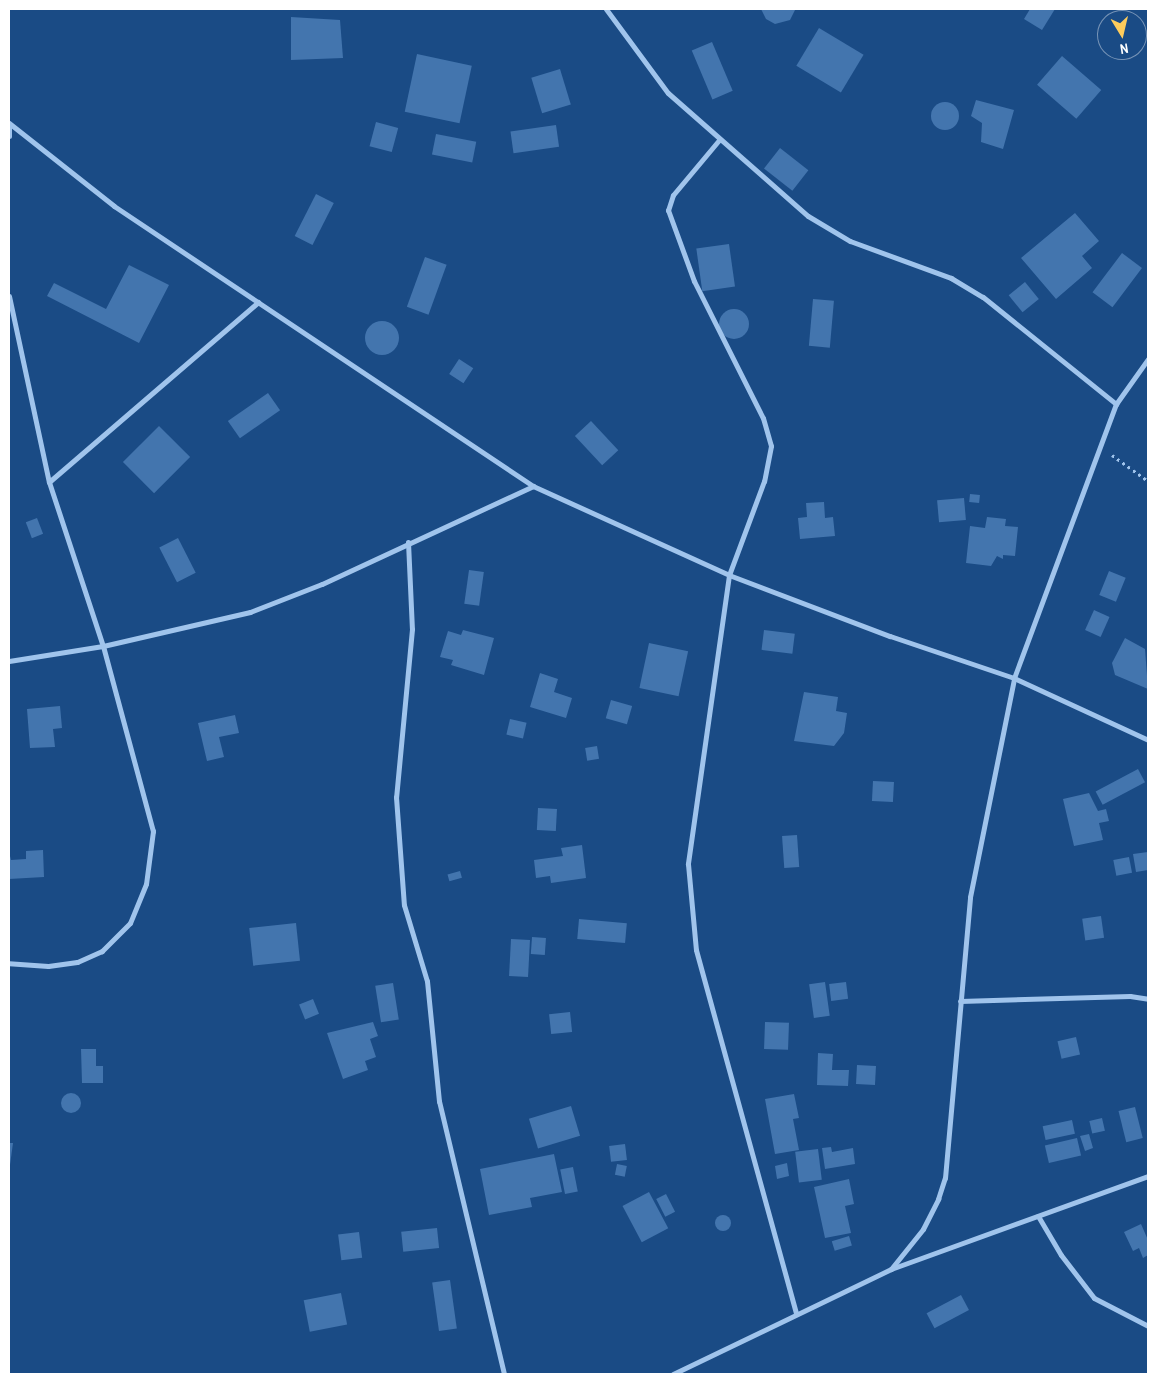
<!DOCTYPE html>
<style>
body{margin:0}
#map{position:relative;width:1157px;height:1383px;overflow:hidden;background:#1a4b85;font-family:"Archivo Narrow",sans-serif}
div>[style]{position:absolute}
[style*='--x']{left:calc(var(--x)*1px);top:calc(var(--y)*1px);width:calc(var(--w)*1px);rotate:calc(var(--a)*1deg)}
.building>*{inset:0;background:#4375ae;transform-origin:0 0}
.round{border-radius:50%}
.path>*{height:3px;margin-top:-1.5px;transform-origin:0;background:repeating-linear-gradient(90deg,#a0c4ec 0 2.5px,transparent 0 6.5px)}
.street>*{height:5px;margin:-2.5px;padding:0 2.5px;transform-origin:2.5px;border-radius:2.5px;background:#a0c4ec}
span{translate:-50% -50%;white-space:nowrap;text-align:center;line-height:1.15;-webkit-text-stroke:4px #1a4b85;paint-order:stroke}
.frame{position:absolute;inset:0;border:10px solid #fff;pointer-events:none}
.north{position:absolute;left:1097px;top:10px;width:50px;height:50px;box-sizing:border-box;background:#1a4b85;border:1px solid #7693b6;border-radius:50%;rotate:171deg;font-size:14px;font-weight:700;line-height:20px;text-align:center;color:#fff}
.north::after{content:'';display:block;margin:auto;width:18px;height:22px;background:#fecc5c;clip-path:polygon(50% 0,100% 100%,50% 72%,0 100%)}
</style>
<div id="map">
<div class="building">
<i style="clip-path:polygon(761px 9px,795px 9px,795px 10px,790px 20px,775px 24px,766px 19px)"></i>
<i style="clip-path:polygon(1030px 9px,1055px 9px,1042px 30px,1024px 19px)"></i>
<i style="clip-path:polygon(291px 17px,340px 20px,343px 58px,291px 60px)"></i>
<i style="left:819px;top:28px;width:52px;height:44px;rotate:31deg"></i>
<i style="left:712px;top:42px;width:53px;height:22px;rotate:67deg"></i>
<i style="left:417px;top:54px;width:56px;height:59px;rotate:12deg"></i>
<i style="left:1062px;top:56px;width:52px;height:38px;rotate:41deg"></i>
<i style="left:560px;top:69px;width:37px;height:30px;rotate:73deg"></i>
<i style="clip-path:polygon(976px 100px,1014px 110px,1003px 149px,981px 142px,982px 123px,971px 116px)"></i>
<i class="round" style="left:931px;top:102px;width:28px;height:28px"></i>
<i style="left:376px;top:122px;width:23px;height:25px;rotate:15deg"></i>
<i style="left:556px;top:125px;width:22px;height:46px;rotate:82deg"></i>
<i style="left:436px;top:134px;width:41px;height:21px;rotate:11deg"></i>
<i style="left:780px;top:148px;width:36px;height:26px;rotate:38deg"></i>
<i style="left:316px;top:194px;width:20px;height:47px;rotate:27deg"></i>
<i style="clip-path:polygon(1075px 213px,1099px 241px,1082px 256px,1092px 268px,1056px 299px,1021px 258px)"></i>
<i style="left:729px;top:244px;width:43px;height:33px;rotate:82deg"></i>
<i style="left:1122px;top:253px;width:25px;height:49px;rotate:37deg"></i>
<i style="left:425px;top:257px;width:23px;height:53px;rotate:20deg"></i>
<i style="clip-path:polygon(129px 265px,169px 285px,139px 343px,47px 296px,54px 283px,106px 309px)"></i>
<i style="left:1025px;top:282px;width:22px;height:21px;rotate:51deg"></i>
<i style="left:813px;top:299px;width:21px;height:47px;rotate:5deg"></i>
<i class="round" style="left:719px;top:309px;width:30px;height:30px"></i>
<i class="round" style="left:365px;top:321px;width:34px;height:34px"></i>
<i style="left:459px;top:359px;width:17px;height:18px;rotate:33deg"></i>
<i style="left:268px;top:393px;width:21px;height:49px;rotate:55deg"></i>
<i style="left:591px;top:421px;width:40px;height:22px;rotate:47deg"></i>
<i style="left:159px;top:426px;width:44px;height:51px;rotate:45deg"></i>
<i style="left:970px;top:494px;width:10px;height:8px;rotate:6deg"></i>
<i style="left:964px;top:498px;width:22px;height:27px;rotate:85deg"></i>
<i style="clip-path:polygon(824px 502px,825px 518px,833px 517px,835px 536px,800px 539px,798px 518px,807px 517px,806px 503px)"></i>
<i style="clip-path:polygon(987px 517px,1006px 519px,1005px 526px,1018px 527px,1015px 556px,1003px 555px,1003px 559px,997px 556px,991px 566px,966px 563px,970px 526px,985px 528px)"></i>
<i style="left:37px;top:518px;width:17px;height:12px;rotate:69deg"></i>
<i style="left:178px;top:538px;width:39px;height:21px;rotate:63deg"></i>
<i style="left:469px;top:570px;width:15px;height:34px;rotate:8deg"></i>
<i style="left:1109px;top:571px;width:18px;height:26px;rotate:22deg"></i>
<i style="left:1094px;top:610px;width:17px;height:22px;rotate:24deg"></i>
<i style="clip-path:polygon(463px 630px,494px 638px,484px 675px,451px 665px,453px 660px,440px 657px,448px 631px,461px 635px)"></i>
<i style="left:764px;top:630px;width:31px;height:20px;rotate:7deg"></i>
<i style="clip-path:polygon(1125px 638px,1145px 649px,1148px 689px,1115px 675px,1112px 663px)"></i>
<i style="left:649px;top:643px;width:40px;height:46px;rotate:12deg"></i>
<i style="clip-path:polygon(540px 673px,558px 679px,554px 692px,572px 698px,566px 718px,530px 707px)"></i>
<i style="clip-path:polygon(804px 692px,838px 697px,836px 711px,847px 713px,844px 733px,834px 746px,794px 741px)"></i>
<i style="left:611px;top:700px;width:22px;height:19px;rotate:16deg"></i>
<i style="clip-path:polygon(60px 706px,62px 728px,53px 729px,55px 747px,30px 748px,27px 709px)"></i>
<i style="clip-path:polygon(235px 715px,239px 733px,219px 737px,224px 757px,207px 761px,198px 723px)"></i>
<i style="left:510px;top:719px;width:17px;height:16px;rotate:13deg"></i>
<i style="left:597px;top:746px;width:13px;height:12px;rotate:81deg"></i>
<i style="left:1138px;top:769px;width:15px;height:48px;rotate:62deg"></i>
<i style="left:873px;top:781px;width:21px;height:20px;rotate:3deg"></i>
<i style="clip-path:polygon(1089px 793px,1098px 811px,1106px 809px,1109px 821px,1099px 823px,1103px 840px,1074px 846px,1063px 799px)"></i>
<i style="left:538px;top:808px;width:19px;height:22px;rotate:3deg"></i>
<i style="left:797px;top:835px;width:32px;height:15px;rotate:86deg"></i>
<i style="clip-path:polygon(582px 845px,586px 878px,551px 883px,550px 876px,536px 878px,534px 860px,563px 856px,561px 848px)"></i>
<i style="clip-path:polygon(43px 850px,44px 877px,9px 879px,9px 852px,11px 860px,26px 859px,26px 851px)"></i>
<i style="clip-path:polygon(1148px 852px,1148px 870px,1136px 872px,1133px 854px)"></i>
<i style="left:1129px;top:857px;width:16px;height:16px;rotate:79deg"></i>
<i style="left:460px;top:871px;width:7px;height:13px;rotate:74deg"></i>
<i style="left:1101px;top:916px;width:22px;height:19px;rotate:82deg"></i>
<i style="left:579px;top:919px;width:48px;height:20px;rotate:5deg"></i>
<i style="left:296px;top:923px;width:38px;height:47px;rotate:84deg"></i>
<i style="left:532px;top:937px;width:14px;height:17px;rotate:4deg"></i>
<i style="left:511px;top:939px;width:19px;height:37px;rotate:3deg"></i>
<i style="left:825px;top:982px;width:34px;height:16px;rotate:82deg"></i>
<i style="left:846px;top:982px;width:17px;height:17px;rotate:83deg"></i>
<i style="left:393px;top:983px;width:37px;height:18px;rotate:81deg"></i>
<i style="left:313px;top:999px;width:16px;height:15px;rotate:68deg"></i>
<i style="left:570px;top:1012px;width:20px;height:21px;rotate:84deg"></i>
<i style="clip-path:polygon(373px 1022px,378px 1036px,370px 1039px,376px 1057px,365px 1061px,368px 1070px,343px 1079px,327px 1033px)"></i>
<i style="left:765px;top:1022px;width:24px;height:27px;rotate:2deg"></i>
<i style="left:1076px;top:1037px;width:18px;height:19px;rotate:77deg"></i>
<i style="clip-path:polygon(81px 1049px,96px 1049px,96px 1066px,103px 1066px,103px 1083px,82px 1083px)"></i>
<i style="clip-path:polygon(818px 1053px,833px 1054px,832px 1070px,849px 1070px,848px 1086px,817px 1085px)"></i>
<i style="left:857px;top:1065px;width:19px;height:19px;rotate:3deg"></i>
<i class="round" style="left:61px;top:1093px;width:20px;height:20px"></i>
<i style="clip-path:polygon(794px 1094px,799px 1118px,793px 1119px,799px 1150px,775px 1154px,765px 1099px)"></i>
<i style="left:571px;top:1106px;width:31px;height:44px;rotate:73deg"></i>
<i style="left:1135px;top:1107px;width:32px;height:17px;rotate:76deg"></i>
<i style="left:1102px;top:1118px;width:13px;height:13px;rotate:77deg"></i>
<i style="left:1072px;top:1120px;width:14px;height:30px;rotate:78deg"></i>
<i style="clip-path:polygon(1089px 1134px,1093px 1148px,1085px 1151px,1080px 1136px)"></i>
<i style="left:1077px;top:1138px;width:18px;height:33px;rotate:77deg"></i>
<i style="clip-path:polygon(9px 1143px,13px 1143px,10px 1165px,9px 1165px)"></i>
<i style="left:625px;top:1144px;width:16px;height:16px;rotate:83deg"></i>
<i style="clip-path:polygon(831px 1147px,832px 1152px,853px 1148px,855px 1164px,825px 1169px,822px 1148px)"></i>
<i style="left:818px;top:1149px;width:31px;height:23px;rotate:83deg"></i>
<i style="clip-path:polygon(554px 1154px,562px 1192px,530px 1198px,532px 1207px,489px 1215px,480px 1169px)"></i>
<i style="clip-path:polygon(787px 1163px,789px 1176px,777px 1179px,775px 1166px)"></i>
<i style="left:617px;top:1164px;width:10px;height:11px;rotate:11deg"></i>
<i style="left:573px;top:1167px;width:25px;height:13px;rotate:79deg"></i>
<i style="clip-path:polygon(849px 1179px,854px 1204px,845px 1206px,851px 1233px,825px 1238px,814px 1187px)"></i>
<i style="left:649px;top:1192px;width:41px;height:30px;rotate:62deg"></i>
<i style="left:666px;top:1194px;width:20px;height:11px;rotate:63deg"></i>
<i class="round" style="left:715px;top:1215px;width:16px;height:16px"></i>
<i style="clip-path:polygon(1141px 1224px,1148px 1240px,1148px 1255px,1143px 1258px,1139px 1248px,1133px 1251px,1124px 1232px)"></i>
<i style="left:437px;top:1228px;width:20px;height:36px;rotate:84deg"></i>
<i style="left:359px;top:1232px;width:26px;height:21px;rotate:83deg"></i>
<i style="left:849px;top:1236px;width:10px;height:18px;rotate:73deg"></i>
<i style="left:450px;top:1280px;width:49px;height:18px;rotate:82deg"></i>
<i style="left:341px;top:1293px;width:32px;height:38px;rotate:79deg"></i>
<i style="left:961px;top:1295px;width:17px;height:39px;rotate:62deg"></i>
</div>
<div class="path">
<i style="--x:1112;--y:455;--w:44;--a:35.8"></i>
</div>
<div class="street">
<i style="--x:606;--y:9;--w:104;--a:53.6"></i>
<i style="--x:668;--y:93;--w:186;--a:41.3"></i>
<i style="--x:808;--y:216;--w:49;--a:30.8"></i>
<i style="--x:850;--y:241;--w:108;--a:20.1"></i>
<i style="--x:951;--y:278;--w:37;--a:31"></i>
<i style="--x:983;--y:297;--w:171;--a:38.8"></i>
<i style="--x:9;--y:123;--w:134;--a:38.3"></i>
<i style="--x:114;--y:206;--w:504;--a:33.75"></i>
<i style="--x:533;--y:486;--w:215;--a:24.4"></i>
<i style="--x:729;--y:575;--w:172;--a:20.8"></i>
<i style="--x:890;--y:636;--w:131;--a:18.7"></i>
<i style="--x:1014;--y:678;--w:148;--a:24.8"></i>
<i style="--x:9;--y:136;--w:11;--a:-90"></i>
<i style="--x:719;--y:140;--w:72;--a:129.9"></i>
<i style="--x:673;--y:195;--w:16;--a:108"></i>
<i style="--x:668;--y:210;--w:76;--a:69.9"></i>
<i style="--x:694;--y:281;--w:153;--a:63.3"></i>
<i style="--x:763;--y:418;--w:29;--a:74"></i>
<i style="--x:771;--y:446;--w:36;--a:101"></i>
<i style="--x:764;--y:481;--w:100;--a:110.4"></i>
<i style="--x:729;--y:575;--w:292;--a:98.1"></i>
<i style="--x:688;--y:864;--w:86;--a:84.7"></i>
<i style="--x:696;--y:950;--w:377;--a:74.6"></i>
<i style="--x:9;--y:296;--w:190;--a:77.9"></i>
<i style="--x:49;--y:482;--w:173;--a:71.8"></i>
<i style="--x:103;--y:646;--w:192;--a:74.9"></i>
<i style="--x:153;--y:831;--w:53;--a:97.5"></i>
<i style="--x:146;--y:884;--w:42;--a:112.3"></i>
<i style="--x:130;--y:923;--w:40;--a:135"></i>
<i style="--x:102;--y:951;--w:27;--a:156"></i>
<i style="--x:77;--y:962;--w:29;--a:172"></i>
<i style="--x:48;--y:966;--w:39;--a:-176"></i>
<i style="--x:49;--y:482;--w:276;--a:-40.7"></i>
<i style="--x:408;--y:542;--w:87;--a:87.4"></i>
<i style="--x:412;--y:629;--w:169;--a:95.4"></i>
<i style="--x:396;--y:797;--w:108;--a:85.8"></i>
<i style="--x:404;--y:905;--w:79;--a:73.2"></i>
<i style="--x:427;--y:981;--w:121;--a:84.3"></i>
<i style="--x:439;--y:1101;--w:281;--a:76.6"></i>
<i style="--x:9;--y:661;--w:95;--a:-9.1"></i>
<i style="--x:103;--y:646;--w:151;--a:-13"></i>
<i style="--x:250;--y:612;--w:77;--a:-21.3"></i>
<i style="--x:322;--y:584;--w:233;--a:-24.9"></i>
<i style="--x:960;--y:1001;--w:170;--a:-1.7"></i>
<i style="--x:1130;--y:996;--w:18;--a:9"></i>
<i style="--x:1038;--y:1216;--w:45;--a:59.5"></i>
<i style="--x:1061;--y:1255;--w:54;--a:52.5"></i>
<i style="--x:1094;--y:1298;--w:61;--a:27.4"></i>
<i style="--x:891;--y:1269;--w:273;--a:-19.9"></i>
<i style="--x:673;--y:1374;--w:242;--a:-25.7"></i>
<i style="--x:891;--y:1269;--w:51;--a:-51.3"></i>
<i style="--x:923;--y:1229;--w:34;--a:-63"></i>
<i style="--x:938;--y:1199;--w:22;--a:-72"></i>
<i style="--x:945;--y:1178;--w:282;--a:-84.9"></i>
<i style="--x:970;--y:897;--w:223;--a:-78.6"></i>
<i style="--x:1014;--y:678;--w:292;--a:-69.6"></i>
<i style="--x:1116;--y:404;--w:55;--a:-54.6"></i>
</div>
<div class="frame"></div>
<div class="north">N</div>
</div>
